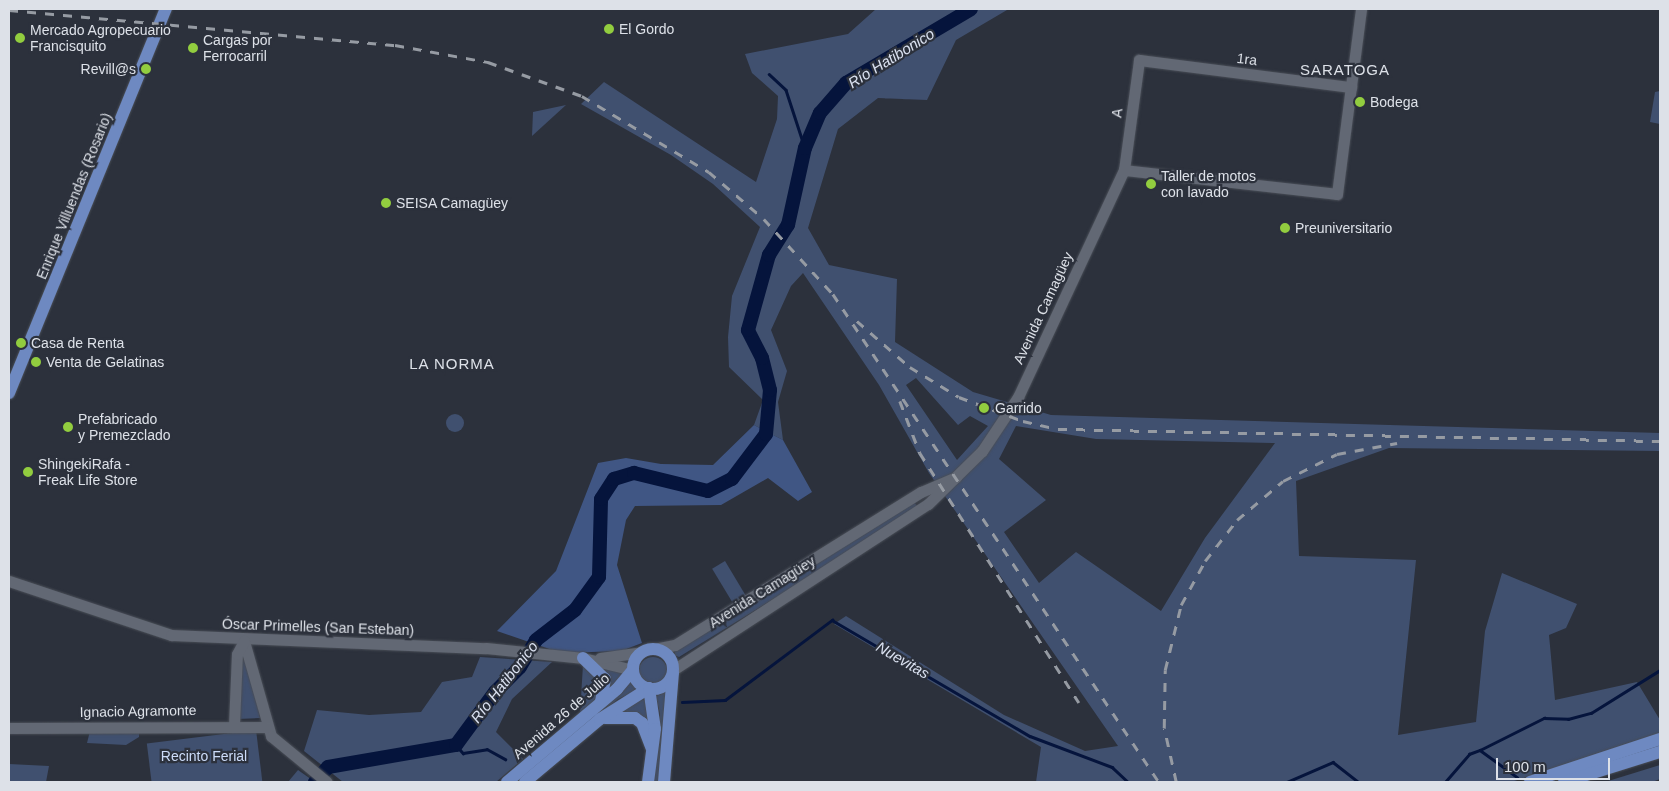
<!DOCTYPE html>
<meta charset="utf-8">
<style>
body{margin:0}
#map{position:relative;width:1669px;height:791px;overflow:hidden;background:#2c313c;font-family:Helvetica,sans-serif}
div>[style]{position:absolute}
[style*='--x']{left:calc(var(--x)*1px);top:calc(var(--y)*1px);width:calc(var(--w)*1px);rotate:calc(var(--a)*1deg)}
.green>*{inset:0;background:#40506f;transform-origin:0 0}
.round{border-radius:50%}
.forest>*{inset:0;background:#405684}
.stream>*{height:2.5px;margin:-1.25px;padding:0 1.25px;transform-origin:1.25px;border-radius:1.25px;background:#05143c}
.river>*{height:14px;margin:-7px;padding:0 7px;transform-origin:7px;border-radius:7px;background:#05143c}
.roads{filter:drop-shadow(0 0 1px #484d56) drop-shadow(0 0 1px #484d56)}
.secondary>*{height:11px;margin:-5.5px;padding:0 5.5px;transform-origin:5.5px;border-radius:5.5px;background:#626874}
.primary>*{height:12px;margin:-6px;padding:0 6px;transform-origin:6px;border-radius:6px;background:#6e89c1}
.primary>.ring{margin:-6px;padding:0;box-sizing:content-box;background:none;border:12px solid #6e89c1;border-radius:50%}
.rail>*{height:2.5px;margin-top:-1.25px;transform-origin:0;background:repeating-linear-gradient(90deg,#969ba3 0 9px,transparent 0 18px)}
.dots>*{width:14px;height:14px;translate:-50% -50%;box-sizing:border-box;border:2px solid #2c313c;border-radius:50%}
span{translate:-50% -50%;white-space:nowrap;text-align:center;line-height:1.15;-webkit-text-stroke:4.5px #2c313c;paint-order:stroke}
.poi-label{font-size:14px;color:#dde1e8}
.left{translate:0 -50%;text-align:left}
.right{translate:-100% -50%;text-align:right}
.street-label{font-size:14px;color:#dde1e8}
.park-label{font-size:14px;color:#cddcf9}
.water-label{font-size:15px;color:#dbe2f1;font-style:italic}
.neighbourhood-label{font-size:15px;color:#dde1e8;letter-spacing:1px}
.frame{position:absolute;inset:0;border:10px solid #dde1e8;pointer-events:none}
.scale{position:absolute;left:1496px;top:758px;width:114px;height:22px;box-sizing:border-box;border:2px solid #dde1e8;border-top:0;padding-left:6px;font-size:15px;line-height:18px;white-space:nowrap;color:#dde1e8;-webkit-text-stroke:4px #2c313c;paint-order:stroke}
</style>
<div id="map">
<div class="green">
<i style="clip-path:polygon(evenodd,876px 9px,1029px 9px,1007px 10px,956px 40px,927px 100px,878px 98px,838px 129px,808px 228px,829px 265px,897px 279px,895px 342px,973px 392px,1051px 415px,1660px 433px,1660px 451px,1389px 448px,1296px 481px,1299px 556px,1416px 560px,1398px 735px,1476px 722px,1485px 631px,1502px 573px,1577px 604px,1566px 628px,1549px 635px,1555px 700px,1637px 682px,1660px 720px,1660px 734px,1511px 782px,1036px 782px,1041px 747px,834px 624px,846px 616px,1004px 715px,1085px 751px,1118px 746px,929px 473px,879px 385px,803px 273px,791px 286px,771px 330px,787px 371px,778px 402px,783px 440px,754px 425px,763px 400px,729px 367px,728px 337px,732px 296px,760px 227px,713px 184px,671px 155px,581px 104px,604px 82px,756px 182px,777px 119px,778px 96px,752px 73px,745px 54px,848px 34px,876px 9px,916px 378px,958px 425px,970px 416px,988px 426px,957px 460px,906px 385px,916px 378px,876px 9px,1016px 426px,1096px 439px,1275px 443px,1205px 538px,1161px 611px,1076px 552px,1039px 583px,1004px 532px,1046px 500px,999px 459px,1016px 426px)"></i>
<i style="clip-path:polygon(1660px 91px,1660px 124px,1650px 122px,1655px 92px)"></i>
<i style="clip-path:polygon(566px 105px,532px 136px,533px 112px)"></i>
<i class="round" style="left:446px;top:414px;width:18px;height:18px"></i>
<i style="clip-path:polygon(914px 502px,917px 506px,788px 590px,679px 657px,674px 655px,676px 649px)"></i>
<i style="left:725px;top:561px;width:41px;height:15px;rotate:59deg"></i>
<i class="round" style="left:639px;top:657px;width:28px;height:28px"></i>
<i style="clip-path:polygon(480px 657px,552px 662px,512px 699px,496px 732px,523px 759px,496px 782px,343px 782px,304px 751px,317px 710px,369px 715px,421px 712px,442px 682px,472px 677px)"></i>
<i style="clip-path:polygon(243px 659px,248px 659px,260px 718px,237px 719px)"></i>
<i style="clip-path:polygon(583px 665px,598px 672px,601px 695px,580px 714px)"></i>
<i style="clip-path:polygon(603px 669px,626px 672px,611px 691px)"></i>
<i style="clip-path:polygon(632px 681px,638px 690px,618px 699px,515px 782px)"></i>
<i style="clip-path:polygon(669px 691px,659px 782px,653px 782px,660px 714px,656px 696px)"></i>
<i style="clip-path:polygon(643px 699px,647px 704px,651px 728px,635px 714px,619px 710px)"></i>
<i style="left:256px;top:730px;width:52px;height:110px;rotate:83deg"></i>
<i style="clip-path:polygon(90px 731px,139px 731px,139px 737px,126px 745px,87px 743px)"></i>
<i style="clip-path:polygon(9px 764px,49px 766px,46px 782px,9px 782px)"></i>
<i style="clip-path:polygon(1660px 765px,1660px 779px,1652px 782px,1605px 782px)"></i>
<i style="clip-path:polygon(298px 770px,315px 782px,288px 782px)"></i>
</div>
<div class="forest">
<i style="clip-path:polygon(754px 425px,783px 440px,812px 492px,798px 501px,768px 478px,721px 505px,635px 506px,626px 520px,617px 565px,642px 643px,621px 651px,561px 653px,497px 631px,556px 571px,598px 463px,626px 458px,661px 464px,713px 465px)"></i>
</div>
<div class="stream">
<i style="--x:769;--y:74;--w:23;--a:43"></i>
<i style="--x:786;--y:90;--w:61;--a:71.9"></i>
<i style="--x:682;--y:702;--w:43;--a:-2.7"></i>
<i style="--x:725;--y:700;--w:134;--a:-36.8"></i>
<i style="--x:832;--y:620;--w:229;--a:30.4"></i>
<i style="--x:1030;--y:736;--w:88;--a:20.7"></i>
<i style="--x:1112;--y:767;--w:22;--a:43"></i>
<i style="--x:456;--y:745;--w:11;--a:49"></i>
<i style="--x:463;--y:753;--w:24;--a:-9"></i>
<i style="--x:487;--y:749;--w:21;--a:29"></i>
<i style="--x:1480;--y:750;--w:72;--a:-26.6"></i>
<i style="--x:1544;--y:718;--w:24;--a:2"></i>
<i style="--x:1568;--y:719;--w:24;--a:-15"></i>
<i style="--x:1591;--y:713;--w:81;--a:-31.9"></i>
<i style="--x:1287;--y:782;--w:50;--a:-23.5"></i>
<i style="--x:1333;--y:762;--w:33;--a:38"></i>
<i style="--x:1445;--y:782;--w:37;--a:-49"></i>
<i style="--x:1469;--y:754;--w:12;--a:-20"></i>
<i style="--x:1480;--y:750;--w:46;--a:36.1"></i>
</div>
<div class="river">
<i style="--x:315;--y:782;--w:20;--a:-49"></i>
<i style="--x:328;--y:767;--w:130;--a:-9.8"></i>
<i style="--x:456;--y:745;--w:66;--a:-53.7"></i>
<i style="--x:495;--y:692;--w:35;--a:-45"></i>
<i style="--x:520;--y:667;--w:31;--a:-59"></i>
<i style="--x:536;--y:640;--w:49;--a:-37.6"></i>
<i style="--x:575;--y:610;--w:41;--a:-54"></i>
<i style="--x:599;--y:577;--w:78;--a:-88.5"></i>
<i style="--x:601;--y:499;--w:24;--a:-57"></i>
<i style="--x:614;--y:479;--w:21;--a:-17"></i>
<i style="--x:634;--y:473;--w:76;--a:13.7"></i>
<i style="--x:708;--y:491;--w:27;--a:-27"></i>
<i style="--x:732;--y:479;--w:56;--a:-52.9"></i>
<i style="--x:766;--y:434;--w:44;--a:-84.8"></i>
<i style="--x:770;--y:390;--w:33;--a:-104"></i>
<i style="--x:762;--y:358;--w:31;--a:-117"></i>
<i style="--x:748;--y:330;--w:78;--a:-74.4"></i>
<i style="--x:769;--y:255;--w:36;--a:-58"></i>
<i style="--x:788;--y:225;--w:79;--a:-77.6"></i>
<i style="--x:805;--y:148;--w:38;--a:-67"></i>
<i style="--x:820;--y:113;--w:40;--a:-49"></i>
<i style="--x:846;--y:83;--w:145;--a:-30.6"></i>
</div>
<div class="roads">
<div class="secondary">
<i style="--x:1124;--y:170;--w:214;--a:6.4"></i>
<i style="--x:1337;--y:194;--w:187;--a:-82.6"></i>
<i style="--x:9;--y:581;--w:171;--a:18.4"></i>
<i style="--x:171;--y:635;--w:315;--a:2.4"></i>
<i style="--x:486;--y:648;--w:98;--a:5.9"></i>
<i style="--x:583;--y:658;--w:51;--a:13.5"></i>
<i style="--x:244;--y:641;--w:99;--a:74.1"></i>
<i style="--x:271;--y:736;--w:72;--a:39.4"></i>
<i style="--x:654;--y:649;--w:21;--a:-11"></i>
<i style="--x:675;--y:645;--w:290;--a:-31.9"></i>
<i style="--x:921;--y:492;--w:38;--a:-23"></i>
<i style="--x:600;--y:658;--w:42;--a:-8.1"></i>
<i style="--x:673;--y:670;--w:304;--a:-33.1"></i>
<i style="--x:928;--y:504;--w:76;--a:-44.5"></i>
<i style="--x:982;--y:451;--w:65;--a:-56.3"></i>
<i style="--x:1018;--y:397;--w:251;--a:-65"></i>
<i style="--x:1124;--y:170;--w:111;--a:-82.2"></i>
<i style="--x:1139;--y:60;--w:214;--a:7.3"></i>
<i style="--x:234;--y:725;--w:71;--a:-87.6"></i>
<i style="--x:237;--y:654;--w:15;--a:-62"></i>
<i style="--x:9;--y:728;--w:257;--a:-0.2"></i>
</div>
<div class="primary">
<i style="--x:9;--y:393;--w:415;--a:-67.8"></i>
<i class="ring" style="left:633px;top:649px;width:28px;height:28px"></i>
<i style="--x:583;--y:658;--w:30;--a:44"></i>
<i style="--x:605;--y:679;--w:23;--a:100"></i>
<i style="--x:605;--y:718;--w:30;--a:0"></i>
<i style="--x:635;--y:718;--w:9;--a:36"></i>
<i style="--x:642;--y:723;--w:26;--a:69"></i>
<i style="--x:507;--y:782;--w:144;--a:-40.2"></i>
<i style="--x:617;--y:689;--w:25;--a:-50"></i>
<i style="--x:525;--y:782;--w:98;--a:-40"></i>
<i style="--x:600;--y:719;--w:58;--a:-32.3"></i>
<i style="--x:649;--y:688;--w:41;--a:81.7"></i>
<i style="--x:655;--y:729;--w:53;--a:97.5"></i>
<i style="--x:664;--y:782;--w:109;--a:-85.3"></i>
<i style="--x:1530;--y:782;--w:137;--a:-18.3"></i>
<i style="--x:1564;--y:782;--w:101;--a:-17.4"></i>
</div>
</div>
<div class="rail">
<i style="--x:9;--y:10;--w:388;--a:5.2"></i>
<i style="--x:395;--y:45;--w:95;--a:10.4"></i>
<i style="--x:488;--y:62;--w:100;--a:19.9"></i>
<i style="--x:582;--y:96;--w:148;--a:30.9"></i>
<i style="--x:709;--y:172;--w:72;--a:40.5"></i>
<i style="--x:764;--y:219;--w:102;--a:47.4"></i>
<i style="--x:833;--y:294;--w:587;--a:56.26"></i>
<i style="--x:857;--y:321;--w:70;--a:41"></i>
<i style="--x:910;--y:367;--w:57;--a:31.5"></i>
<i style="--x:959;--y:397;--w:68;--a:20.6"></i>
<i style="--x:1023;--y:421;--w:36;--a:13"></i>
<i style="--x:1058;--y:429;--w:602;--a:1.14"></i>
<i style="--x:900;--y:401;--w:56;--a:69"></i>
<i style="--x:920;--y:453;--w:296;--a:57.5"></i>
<i style="--x:1176;--y:782;--w:55;--a:-102.5"></i>
<i style="--x:1164;--y:728;--w:58;--a:-89"></i>
<i style="--x:1165;--y:670;--w:67;--a:-76.2"></i>
<i style="--x:1181;--y:605;--w:50;--a:-61.4"></i>
<i style="--x:1205;--y:561;--w:52;--a:-52"></i>
<i style="--x:1237;--y:520;--w:60;--a:-40.3"></i>
<i style="--x:1283;--y:481;--w:60;--a:-26.6"></i>
<i style="--x:1337;--y:454;--w:61;--a:-10.4"></i>
</div>
<div class="dots">
<i style="left:609px;top:29px;background:#92cd3f"></i>
<i style="left:20px;top:38px;background:#92cd3f"></i>
<i style="left:193px;top:48px;background:#92cd3f"></i>
<i style="left:146px;top:69px;background:#92cd3f"></i>
<i style="left:1360px;top:102px;background:#92cd3f"></i>
<i style="left:1151px;top:184px;background:#92cd3f"></i>
<i style="left:386px;top:203px;background:#92cd3f"></i>
<i style="left:1285px;top:228px;background:#92cd3f"></i>
<i style="left:21px;top:343px;background:#92cd3f"></i>
<i style="left:36px;top:362px;background:#92cd3f"></i>
<i style="left:984px;top:408px;background:#92cd3f"></i>
<i style="left:68px;top:427px;background:#92cd3f"></i>
<i style="left:28px;top:472px;background:#92cd3f"></i>
</div>
<div class="poi-label">
<span class="left" style="left:619px;top:29px">El Gordo</span>
<span class="left" style="left:30px;top:38px">Mercado Agropecuario<br>Francisquito</span>
<span class="left" style="left:203px;top:48px">Cargas por<br>Ferrocarril</span>
<span class="right" style="left:136px;top:69px">Revill@s</span>
<span class="left" style="left:1370px;top:102px">Bodega</span>
<span class="left" style="left:1161px;top:184px">Taller de motos<br>con lavado</span>
<span class="left" style="left:396px;top:203px">SEISA Camagüey</span>
<span class="left" style="left:1295px;top:228px">Preuniversitario</span>
<span class="left" style="left:31px;top:343px">Casa de Renta</span>
<span class="left" style="left:46px;top:362px">Venta de Gelatinas</span>
<span class="left" style="left:995px;top:408px">Garrido</span>
<span class="left" style="left:78px;top:427px">Prefabricado<br>y Premezclado</span>
<span class="left" style="left:38px;top:472px">ShingekiRafa -<br>Freak Life Store</span>
</div>
<div class="street-label">
<span style="left:1247px;top:59px;rotate:7deg">1ra</span>
<span style="left:1117px;top:113px;rotate:-82deg">A</span>
<span style="left:74px;top:196px;rotate:-68deg">Enrique Villuendas (Rosario)</span>
<span style="left:1043px;top:308px;rotate:-65deg">Avenida Camagüey</span>
<span style="left:762px;top:592px;rotate:-32deg">Avenida Camagüey</span>
<span style="left:318px;top:627px;rotate:2deg">Óscar Primelles (San Esteban)</span>
<span style="left:138px;top:711px;rotate:-1deg">Ignacio Agramonte</span>
<span style="left:561px;top:716px;rotate:-41deg">Avenida 26 de Julio</span>
</div>
<div class="park-label">
<span style="left:204px;top:756px">Recinto Ferial</span>
</div>
<div class="water-label">
<span style="left:891px;top:58px;rotate:-32deg">Río Hatibonico</span>
<span style="left:903px;top:660px;rotate:30deg">Nuevitas</span>
<span style="left:504px;top:682px;rotate:-52deg">Río Hatibonico</span>
</div>
<div class="neighbourhood-label">
<span style="left:1345px;top:70px">SARATOGA</span>
<span style="left:452px;top:364px">LA NORMA</span>
</div>
<div class="frame"></div>
<div class="scale">100 m</div>
</div>
